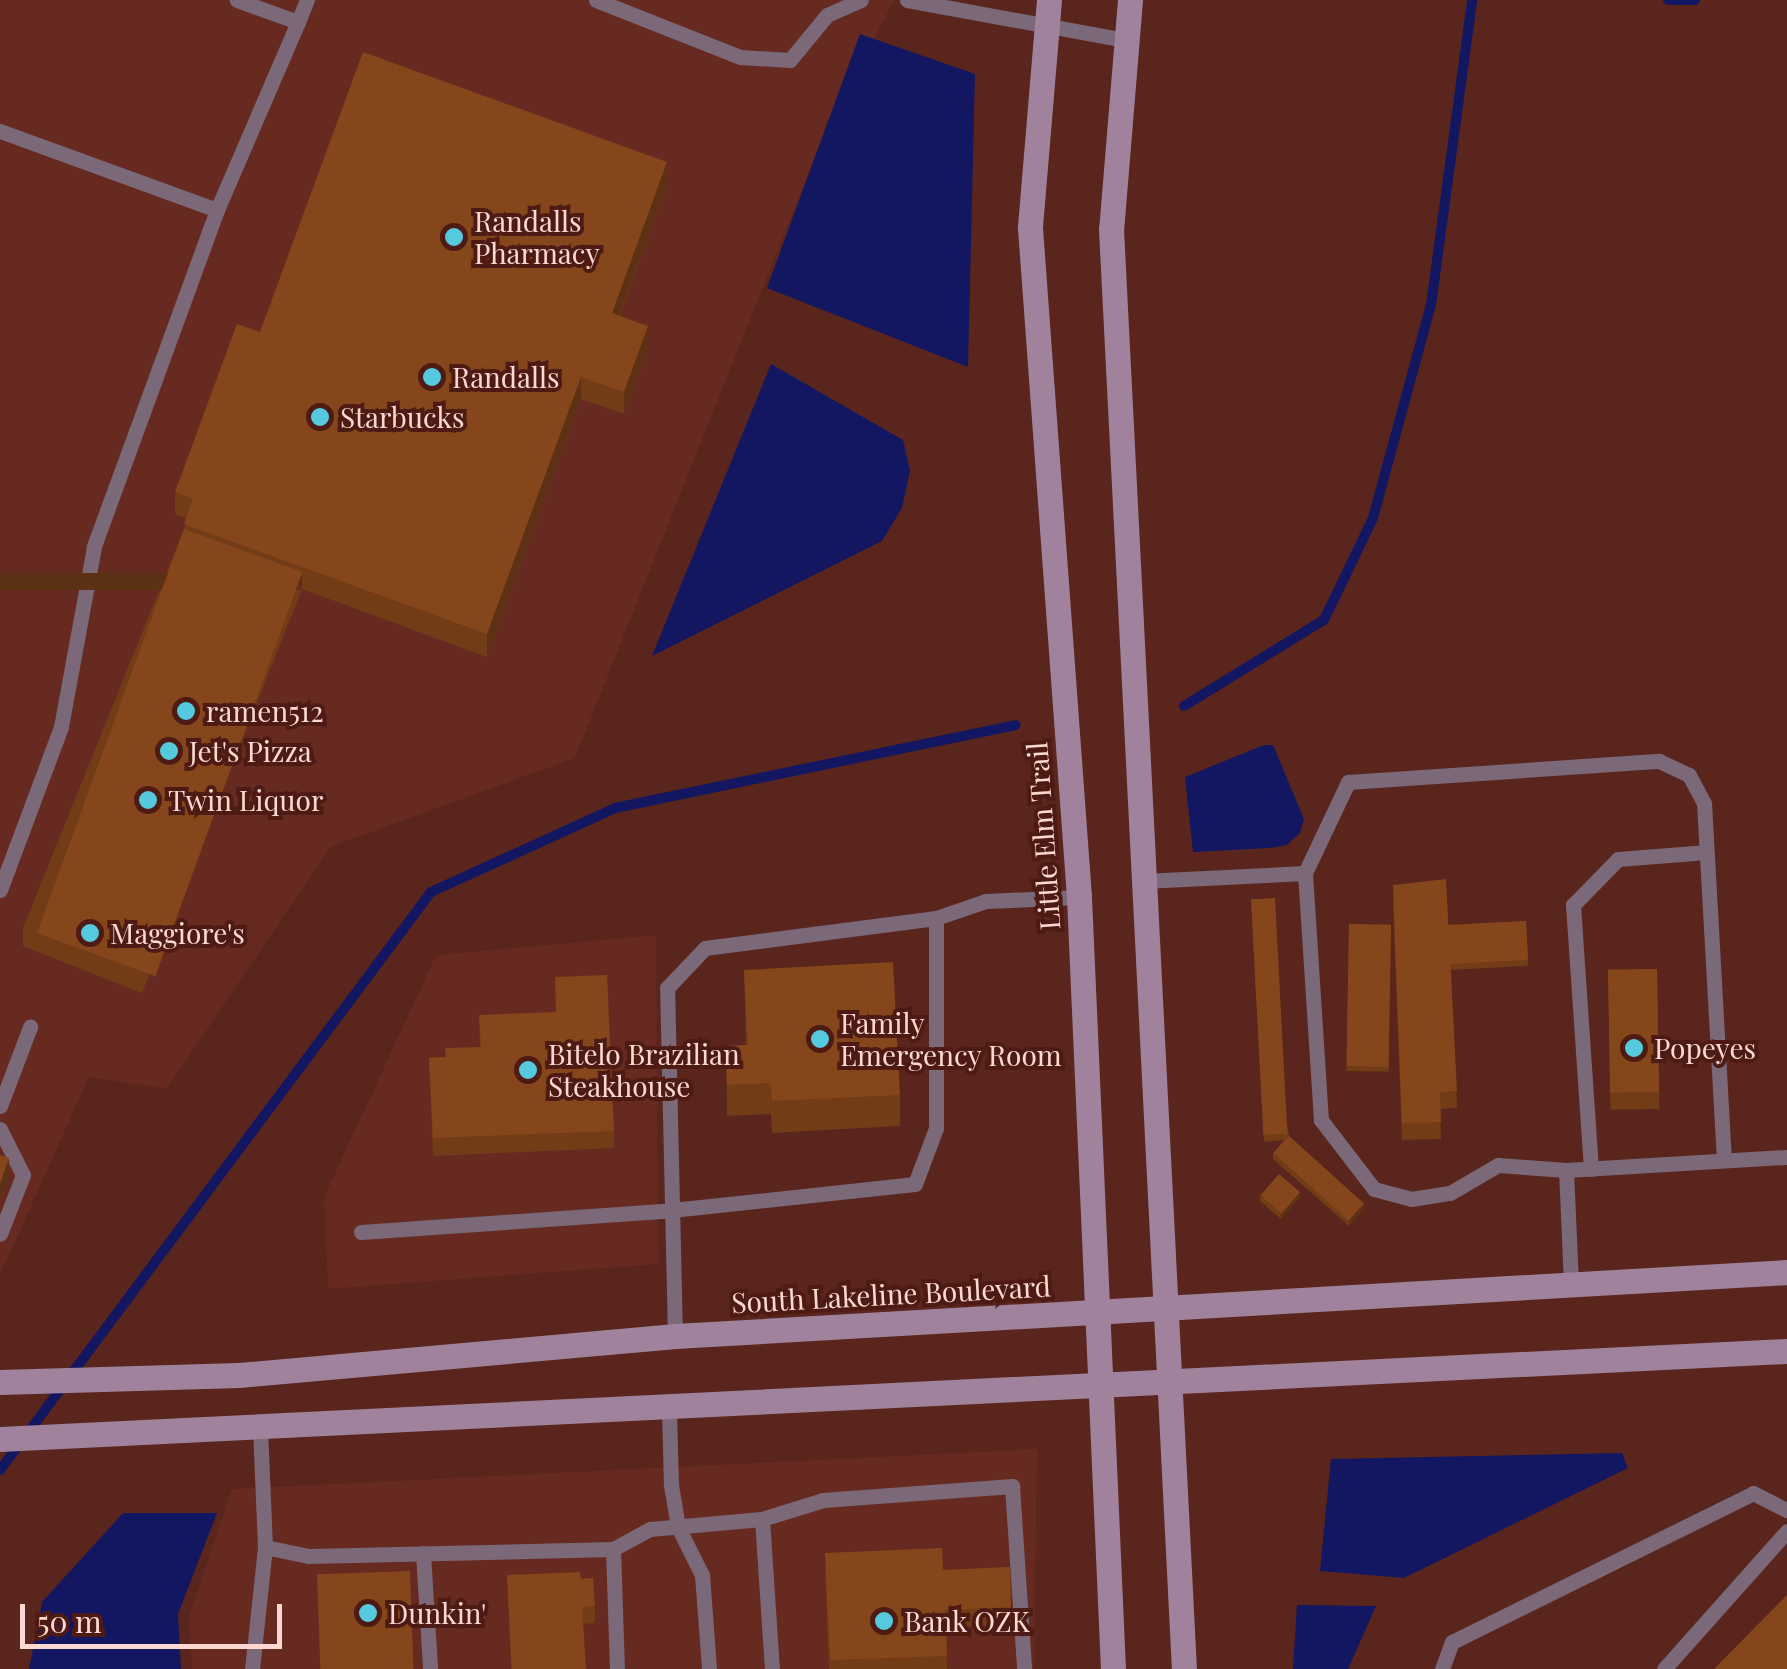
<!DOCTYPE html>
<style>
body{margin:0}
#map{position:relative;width:1787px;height:1669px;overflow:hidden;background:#59251d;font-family:"Playfair Display",serif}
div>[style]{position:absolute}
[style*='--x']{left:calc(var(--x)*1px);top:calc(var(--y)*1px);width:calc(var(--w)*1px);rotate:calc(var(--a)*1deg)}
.built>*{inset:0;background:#662a21}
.water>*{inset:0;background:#131762}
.stream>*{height:10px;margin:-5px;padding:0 5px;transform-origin:5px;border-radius:5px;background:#131762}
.lane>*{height:15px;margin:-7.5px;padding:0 7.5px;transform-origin:7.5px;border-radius:7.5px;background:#7b6878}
.secondary>*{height:25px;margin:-12.5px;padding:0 12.5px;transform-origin:12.5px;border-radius:12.5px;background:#a1829d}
.wall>*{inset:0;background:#723c17;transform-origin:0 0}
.shaded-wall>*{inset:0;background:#5d3113;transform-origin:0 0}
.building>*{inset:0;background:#85461b;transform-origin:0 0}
.dots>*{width:28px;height:28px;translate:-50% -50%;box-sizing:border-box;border:5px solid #4d1b13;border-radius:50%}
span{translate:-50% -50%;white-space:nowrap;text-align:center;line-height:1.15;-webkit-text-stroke:8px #4d1b13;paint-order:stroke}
.poi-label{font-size:28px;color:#fbd9d2}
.left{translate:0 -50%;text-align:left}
.street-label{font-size:28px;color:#fbd9d2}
.scale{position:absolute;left:20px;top:1604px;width:262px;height:45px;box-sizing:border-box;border:5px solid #fbd9d2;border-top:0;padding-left:12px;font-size:30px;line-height:35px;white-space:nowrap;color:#fbd9d2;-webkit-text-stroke:8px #4d1b13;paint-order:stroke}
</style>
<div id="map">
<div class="built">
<i style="clip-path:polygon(0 0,894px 0,819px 147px,575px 758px,330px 847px,167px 1089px,89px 1077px,0 1275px)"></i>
<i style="clip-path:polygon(656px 935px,658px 1264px,328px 1289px,324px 1197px,436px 955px)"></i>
<i style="clip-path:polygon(1037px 1449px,1034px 1669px,192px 1669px,189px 1617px,232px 1489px)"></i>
</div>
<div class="water">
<i style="clip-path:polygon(860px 34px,975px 74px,968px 367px,767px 288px)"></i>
<i style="clip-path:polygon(771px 364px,903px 440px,910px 471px,902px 508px,882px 541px,652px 656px)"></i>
<i style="clip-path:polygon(1264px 745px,1273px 745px,1304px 819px,1300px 833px,1287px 845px,1270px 848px,1193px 852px,1185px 777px)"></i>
<i style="clip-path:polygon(1622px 1453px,1628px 1468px,1404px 1578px,1320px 1571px,1331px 1459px)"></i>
<i style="clip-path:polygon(123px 1513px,217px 1513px,178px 1614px,181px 1669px,29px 1669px,42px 1602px)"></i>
<i style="clip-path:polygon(1297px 1605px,1376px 1606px,1348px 1669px,1293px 1669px)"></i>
</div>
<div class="stream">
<i style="--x:1668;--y:0;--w:27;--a:0"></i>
<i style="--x:1184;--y:706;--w:164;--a:-31.6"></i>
<i style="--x:1324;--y:620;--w:113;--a:-64.3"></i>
<i style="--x:1373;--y:518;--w:221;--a:-74.8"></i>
<i style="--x:1431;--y:305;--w:308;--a:-82.3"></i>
<i style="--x:0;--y:1470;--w:721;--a:-53.29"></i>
<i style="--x:431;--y:892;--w:202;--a:-24.5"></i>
<i style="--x:615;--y:808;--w:409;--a:-11.7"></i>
</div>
<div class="lane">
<i style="--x:596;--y:0;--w:155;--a:21.6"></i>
<i style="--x:740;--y:57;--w:50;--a:3.4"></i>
<i style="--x:790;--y:60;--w:58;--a:-50.6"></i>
<i style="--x:827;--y:15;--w:37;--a:-24"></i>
<i style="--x:907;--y:0;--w:221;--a:10.4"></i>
<i style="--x:298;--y:22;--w:24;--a:-68"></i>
<i style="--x:0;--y:131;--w:231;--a:20"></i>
<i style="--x:217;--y:210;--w:359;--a:110.1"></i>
<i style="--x:94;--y:547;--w:183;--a:100.4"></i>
<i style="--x:61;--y:727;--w:174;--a:110.5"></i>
<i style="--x:217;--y:210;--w:205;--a:-66.7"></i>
<i style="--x:298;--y:22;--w:65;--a:-160.2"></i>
<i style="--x:1305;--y:873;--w:248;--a:86.3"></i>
<i style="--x:1321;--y:1120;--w:87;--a:52.5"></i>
<i style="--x:1374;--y:1189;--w:38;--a:15"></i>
<i style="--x:1411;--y:1199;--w:39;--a:-9"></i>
<i style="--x:1450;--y:1193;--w:56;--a:-30.3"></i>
<i style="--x:1498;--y:1165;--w:68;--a:4.2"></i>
<i style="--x:1143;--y:881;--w:162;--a:-2.8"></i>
<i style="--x:1305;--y:873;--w:101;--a:-64.7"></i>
<i style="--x:1348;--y:782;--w:312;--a:-3.9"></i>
<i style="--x:1659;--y:761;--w:33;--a:25"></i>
<i style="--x:1689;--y:775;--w:32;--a:62"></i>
<i style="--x:1704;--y:803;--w:357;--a:86.8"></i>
<i style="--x:0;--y:1106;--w:85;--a:-69.2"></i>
<i style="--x:0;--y:1129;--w:51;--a:63.4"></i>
<i style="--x:23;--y:1175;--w:63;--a:111.3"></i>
<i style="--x:1591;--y:1169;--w:265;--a:-93.9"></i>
<i style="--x:1573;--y:905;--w:64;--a:-45.6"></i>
<i style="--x:1618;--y:859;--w:89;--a:-4.5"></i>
<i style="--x:361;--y:1232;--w:312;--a:-4"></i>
<i style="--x:672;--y:1210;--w:244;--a:-6.1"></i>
<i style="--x:915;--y:1184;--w:60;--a:-69.4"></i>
<i style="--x:936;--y:1128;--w:210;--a:-90"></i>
<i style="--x:1571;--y:1284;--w:114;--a:-92.5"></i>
<i style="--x:1566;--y:1170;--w:221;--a:-3.4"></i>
<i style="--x:675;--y:1336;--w:348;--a:-91.3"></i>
<i style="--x:667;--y:988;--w:55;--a:-46.5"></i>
<i style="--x:705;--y:948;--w:233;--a:-7.4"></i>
<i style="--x:936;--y:918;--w:53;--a:-18.8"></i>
<i style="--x:986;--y:901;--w:93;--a:-2.5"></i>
<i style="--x:669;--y:1410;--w:75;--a:88.5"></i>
<i style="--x:671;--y:1485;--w:43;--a:80.5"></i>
<i style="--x:678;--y:1527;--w:54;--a:63.4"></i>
<i style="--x:702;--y:1575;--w:94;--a:85.7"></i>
<i style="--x:762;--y:1519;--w:64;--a:-17.3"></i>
<i style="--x:823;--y:1500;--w:190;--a:-4.2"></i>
<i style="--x:1012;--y:1486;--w:183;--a:86.2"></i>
<i style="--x:265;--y:1547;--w:45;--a:11.6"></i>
<i style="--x:309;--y:1556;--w:304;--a:-1.3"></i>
<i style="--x:613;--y:1549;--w:42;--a:-28.4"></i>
<i style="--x:650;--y:1529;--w:112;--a:-5.1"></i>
<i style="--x:762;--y:1519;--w:150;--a:86.2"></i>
<i style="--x:613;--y:1549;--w:120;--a:88.1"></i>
<i style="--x:423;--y:1553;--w:116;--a:86.5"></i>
<i style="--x:252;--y:1669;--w:123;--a:-83.9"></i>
<i style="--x:265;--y:1547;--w:119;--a:-92.4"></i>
<i style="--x:1442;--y:1669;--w:29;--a:-70"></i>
<i style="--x:1452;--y:1642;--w:336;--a:-26.3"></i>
<i style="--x:1753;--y:1493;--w:38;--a:27"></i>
<i style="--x:1664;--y:1669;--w:185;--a:-48.3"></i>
</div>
<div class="secondary">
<i style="--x:1049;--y:0;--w:229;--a:94.8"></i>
<i style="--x:1030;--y:228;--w:671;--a:85.81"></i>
<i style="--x:1079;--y:897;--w:773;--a:87.48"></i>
<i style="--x:1130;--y:0;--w:230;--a:94.7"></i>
<i style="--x:1111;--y:229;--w:1442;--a:87.1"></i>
<i style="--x:0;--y:1382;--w:239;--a:-1.7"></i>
<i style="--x:239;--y:1375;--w:438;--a:-5.1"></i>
<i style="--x:675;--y:1336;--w:1114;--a:-3.29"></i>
<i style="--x:0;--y:1439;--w:1789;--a:-2.82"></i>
</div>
<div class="wall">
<i style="clip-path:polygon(667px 185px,620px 316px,648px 349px,624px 414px,581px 399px,487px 657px,302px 589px,142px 993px,23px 946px,23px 928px,184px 529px,186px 518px,175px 514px,175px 492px,260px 332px)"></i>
<i style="clip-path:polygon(1251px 899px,1289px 1136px,1364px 1209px,1349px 1226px,1273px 1159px,1273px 1153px,1284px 1140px,1264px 1142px)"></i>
<i style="clip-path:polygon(1393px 903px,1448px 925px,1526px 921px,1528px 966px,1451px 970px,1457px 1108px,1440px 1109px,1441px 1139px,1402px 1140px)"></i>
<i style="left:1349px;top:924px;width:42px;height:147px;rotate:1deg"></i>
<i style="left:1657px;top:969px;width:140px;height:49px;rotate:89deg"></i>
<i style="clip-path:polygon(744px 970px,900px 1095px,900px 1126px,772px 1133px,771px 1114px,727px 1116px,726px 1046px,746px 1045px)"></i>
<i style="clip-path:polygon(479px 1015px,614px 1131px,614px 1148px,433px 1156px,429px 1058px,446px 1057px,480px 1047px)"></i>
<i style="clip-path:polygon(1260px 1195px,1300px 1198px,1281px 1219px,1260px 1201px)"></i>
<i style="clip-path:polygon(1010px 1567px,1011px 1624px,946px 1627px,947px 1669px,829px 1669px,825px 1570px,943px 1570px)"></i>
<i style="clip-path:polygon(507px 1575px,581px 1579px,595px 1606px,595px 1623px,583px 1624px,586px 1669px,511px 1669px)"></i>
</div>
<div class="shaded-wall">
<i style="clip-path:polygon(667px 162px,667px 185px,612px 335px,612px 313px)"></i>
<i style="clip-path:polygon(648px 326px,648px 349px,624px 414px,624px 392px)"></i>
<i style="clip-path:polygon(581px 377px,581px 399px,487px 657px,487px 634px)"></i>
<i style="left:302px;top:573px;width:17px;height:433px;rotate:90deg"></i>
<i style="clip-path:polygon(9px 1158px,9px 1176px,0 1201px,0 1184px)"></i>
<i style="clip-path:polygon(1300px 1192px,1300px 1198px,1281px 1219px,1281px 1213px)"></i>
<i style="clip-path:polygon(1364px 1203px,1364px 1209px,1349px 1226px,1349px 1220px)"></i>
</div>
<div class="building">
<i style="clip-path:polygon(363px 52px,667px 162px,612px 313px,648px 326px,624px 392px,581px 377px,487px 634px,184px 524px,193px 499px,175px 492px,237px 324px,260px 332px)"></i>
<i style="left:184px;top:529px;width:126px;height:430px;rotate:20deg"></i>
<i style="clip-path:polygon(1446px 879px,1457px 1091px,1440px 1092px,1441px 1122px,1402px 1123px,1393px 885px)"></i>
<i style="left:1275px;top:898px;width:236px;height:24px;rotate:87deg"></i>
<i style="left:1526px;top:921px;width:39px;height:78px;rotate:87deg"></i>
<i style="left:1349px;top:924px;width:42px;height:142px;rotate:1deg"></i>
<i style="clip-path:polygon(893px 962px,900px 1095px,772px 1101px,771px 1083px,727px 1085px,726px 1046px,748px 1045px,744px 970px)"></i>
<i style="left:1657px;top:969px;width:123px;height:49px;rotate:89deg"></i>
<i style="clip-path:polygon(607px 975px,614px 1131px,433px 1138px,429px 1058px,446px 1057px,445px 1048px,481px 1047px,479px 1015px,556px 1012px,555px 977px)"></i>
<i style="left:1289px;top:1136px;width:101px;height:23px;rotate:42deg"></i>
<i style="clip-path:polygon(0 1155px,9px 1158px,0 1184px)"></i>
<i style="left:1279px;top:1174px;width:28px;height:28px;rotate:41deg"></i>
<i style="clip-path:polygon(942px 1548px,943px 1570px,1010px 1567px,1011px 1607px,945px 1610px,947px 1656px,830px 1660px,825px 1553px)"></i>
<i style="left:410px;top:1571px;width:98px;height:93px;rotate:88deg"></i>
<i style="clip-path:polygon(580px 1572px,581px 1579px,593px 1578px,595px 1606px,582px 1607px,586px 1669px,512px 1669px,507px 1575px)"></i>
<i style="clip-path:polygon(1787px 1595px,1787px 1669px,1714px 1669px)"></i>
</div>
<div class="dots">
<i style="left:454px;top:237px;background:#55cadf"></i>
<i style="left:432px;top:377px;background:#55cadf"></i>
<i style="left:320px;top:417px;background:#55cadf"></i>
<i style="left:186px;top:711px;background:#55cadf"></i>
<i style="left:169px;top:751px;background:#55cadf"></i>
<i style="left:148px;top:800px;background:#55cadf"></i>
<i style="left:90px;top:933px;background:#55cadf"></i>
<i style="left:820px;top:1039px;background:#55cadf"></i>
<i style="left:1634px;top:1048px;background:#55cadf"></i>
<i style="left:528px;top:1070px;background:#55cadf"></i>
<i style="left:368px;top:1613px;background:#55cadf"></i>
<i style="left:884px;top:1621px;background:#55cadf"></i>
</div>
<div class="poi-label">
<span class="left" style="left:474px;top:237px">Randalls<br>Pharmacy</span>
<span class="left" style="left:452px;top:377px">Randalls</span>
<span class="left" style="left:340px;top:417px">Starbucks</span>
<span class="left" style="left:206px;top:711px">ramen512</span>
<span class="left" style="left:189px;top:751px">Jet's Pizza</span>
<span class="left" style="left:168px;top:800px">Twin Liquor</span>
<span class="left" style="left:110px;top:933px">Maggiore's</span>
<span class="left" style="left:840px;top:1039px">Family<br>Emergency Room</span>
<span class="left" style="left:1654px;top:1048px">Popeyes</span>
<span class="left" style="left:548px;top:1070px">Bitelo Brazilian<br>Steakhouse</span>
<span class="left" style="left:388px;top:1613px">Dunkin'</span>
<span class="left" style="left:904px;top:1621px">Bank OZK</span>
</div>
<div class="street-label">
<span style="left:1043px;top:836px;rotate:-94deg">Little Elm Trail</span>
<span style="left:891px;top:1294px;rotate:-3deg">South Lakeline Boulevard</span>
</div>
<div class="scale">50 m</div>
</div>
